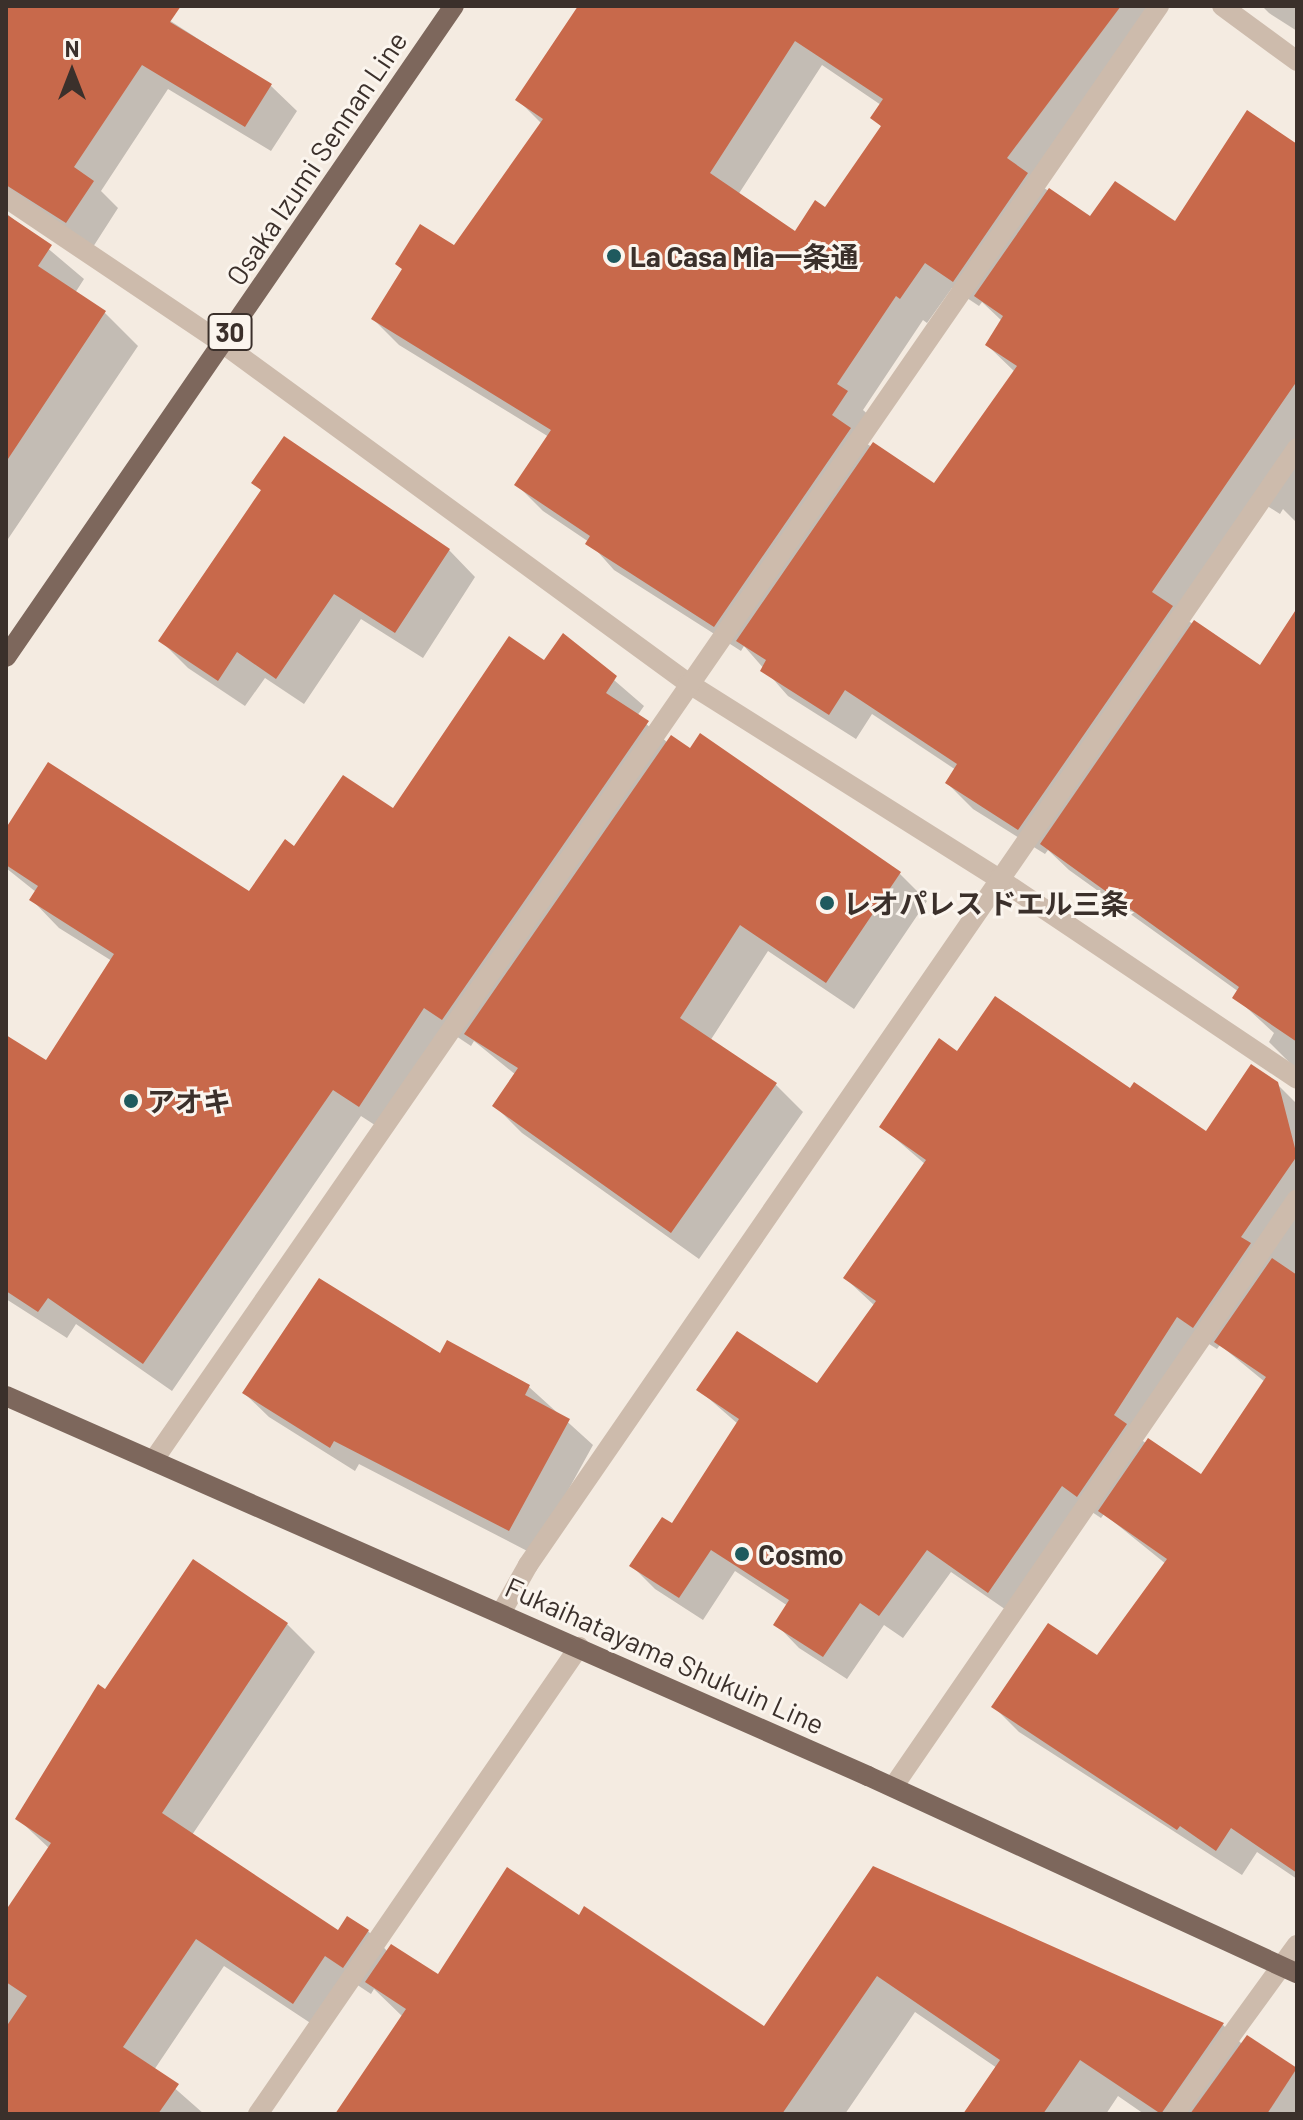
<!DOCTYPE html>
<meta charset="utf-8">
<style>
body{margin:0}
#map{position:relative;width:1303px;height:2120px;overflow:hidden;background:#f4ebe1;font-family:Barlow,"Noto Sans JP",sans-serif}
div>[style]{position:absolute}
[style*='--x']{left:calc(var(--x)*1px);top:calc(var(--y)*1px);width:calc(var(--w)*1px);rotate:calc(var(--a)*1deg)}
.shadow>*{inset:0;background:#0003}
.building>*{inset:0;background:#c8694b}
.minor>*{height:20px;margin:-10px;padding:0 10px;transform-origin:10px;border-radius:10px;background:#cdbbac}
.major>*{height:20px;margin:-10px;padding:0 10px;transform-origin:10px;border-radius:10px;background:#7d675c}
.dots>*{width:22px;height:22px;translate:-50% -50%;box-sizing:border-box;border:4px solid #fbf5ee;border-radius:50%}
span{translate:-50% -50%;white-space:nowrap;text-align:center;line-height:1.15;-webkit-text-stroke:6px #fbf5ee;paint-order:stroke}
.shield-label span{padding:2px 6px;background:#fbf5ee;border:2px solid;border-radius:6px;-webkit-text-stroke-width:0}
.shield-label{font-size:26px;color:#3b302b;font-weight:700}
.street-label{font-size:28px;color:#3b302b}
.poi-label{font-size:28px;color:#3b302b;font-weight:700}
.left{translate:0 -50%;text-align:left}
.frame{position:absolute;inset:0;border:8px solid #3b302b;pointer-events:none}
.north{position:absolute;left:32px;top:32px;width:80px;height:80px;-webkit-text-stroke:6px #fbf5ee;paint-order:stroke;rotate:0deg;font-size:22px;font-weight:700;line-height:32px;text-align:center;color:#3b302b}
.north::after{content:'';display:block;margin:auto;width:28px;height:36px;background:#3b302b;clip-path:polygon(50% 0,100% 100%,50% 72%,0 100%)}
</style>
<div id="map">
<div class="shadow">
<i style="clip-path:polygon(6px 6px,178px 6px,169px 20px,271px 86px,297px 111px,271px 151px,168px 89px,101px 191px,118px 208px,93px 247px,6px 190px)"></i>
<i style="clip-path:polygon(evenodd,584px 6px,1148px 6px,1035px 182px,1091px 219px,1175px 223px,1297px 142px,1297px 523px,1283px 509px,1280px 514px,1258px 500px,1179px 615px,1260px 667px,1297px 611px,1297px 1070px,1269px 1042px,1274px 1033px,1235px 997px,1239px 992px,1069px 870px,1048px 850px,1045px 854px,973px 809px,947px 783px,956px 770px,872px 714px,856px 739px,788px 696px,744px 646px,741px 651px,614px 570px,589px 542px,543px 511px,517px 485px,549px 437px,399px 345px,373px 319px,455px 248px,542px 124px,517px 99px,584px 6px,822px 65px,881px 105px,872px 118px,882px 127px,825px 210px,795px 234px,738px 195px,822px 65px,584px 6px,952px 288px,979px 306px,982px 302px,1002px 321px,987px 345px,1015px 372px,935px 486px,859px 439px,873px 419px,863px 410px,923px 320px,927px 323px,952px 288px)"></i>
<i style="clip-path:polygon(1262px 6px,1297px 6px,1297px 31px,1269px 13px)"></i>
<i style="clip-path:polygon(6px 213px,84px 279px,75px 293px,105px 313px,138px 346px,6px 542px)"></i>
<i style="clip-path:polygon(254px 483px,449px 550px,475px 577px,423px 658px,361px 619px,304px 704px,265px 678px,245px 706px,188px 668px,161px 641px,263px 492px)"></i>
<i style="clip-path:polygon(563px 636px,644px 706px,637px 716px,668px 743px,691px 751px,700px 736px,900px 874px,927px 901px,854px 1009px,768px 951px,710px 1041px,776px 1085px,803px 1112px,699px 1259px,522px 1133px,494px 1105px,516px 1075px,474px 1041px,471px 1046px,453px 1034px,387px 1133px,361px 1116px,172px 1391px,76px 1324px,67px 1338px,6px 1299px,6px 1038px,47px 1063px,112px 961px,59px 928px,32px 900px,36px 892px,6px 868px,6px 831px,250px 894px,295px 849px,393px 811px,545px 663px)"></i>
<i style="clip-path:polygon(evenodd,958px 1054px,1131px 1090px,1206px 1134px,1277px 1084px,1297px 1104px,1297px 1879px,1257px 1852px,1242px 1875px,1019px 1732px,994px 1707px,1097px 1658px,1166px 1564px,1104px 1514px,1101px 1518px,1086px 1508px,1012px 1614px,951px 1572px,903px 1638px,884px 1625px,847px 1679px,799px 1648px,776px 1624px,788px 1606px,735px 1571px,703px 1620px,655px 1589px,632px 1566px,672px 1526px,738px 1424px,699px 1390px,817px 1386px,875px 1306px,845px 1278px,925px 1164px,882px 1127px,958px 1054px,1201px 1339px,1217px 1349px,1220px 1345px,1265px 1382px,1201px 1477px,1138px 1438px,1201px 1339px)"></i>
<i style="clip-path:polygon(441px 1356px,529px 1387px,593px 1445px,533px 1554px,359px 1464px,355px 1471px,269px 1417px,244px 1393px)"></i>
<i style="clip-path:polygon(287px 1624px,315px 1652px,192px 1835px,339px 1933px,368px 1931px,388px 1952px,438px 1977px,579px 1918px,765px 2028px,874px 1869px,1223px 2025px,1243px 2045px,1248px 2038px,1297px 2071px,1297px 2114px,1144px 2114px,1118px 2096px,1106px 2114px,965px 2114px,997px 2068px,915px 2012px,845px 2114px,337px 2114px,403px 2017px,374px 1989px,371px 1994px,353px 1982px,321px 2030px,224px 1966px,154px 2070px,204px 2114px,6px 2114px,6px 1914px,50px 1849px,17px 1818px,106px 1692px)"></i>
</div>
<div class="building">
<i style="clip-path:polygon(6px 6px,181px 6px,170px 22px,272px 84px,245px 127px,142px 65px,74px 167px,94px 181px,66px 223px,6px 185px)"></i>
<i style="clip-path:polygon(evenodd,578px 6px,1121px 6px,1007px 158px,1028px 173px,953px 282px,925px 263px,900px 299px,896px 296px,837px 384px,848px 391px,832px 415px,851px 428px,714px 627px,585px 544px,590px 536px,514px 485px,551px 430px,371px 319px,402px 269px,395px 264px,420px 224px,454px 245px,543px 119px,515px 100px,578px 6px,795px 41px,883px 99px,870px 118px,881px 126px,825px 207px,815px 200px,795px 231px,710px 173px,795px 41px)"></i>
<i style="clip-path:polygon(1247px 110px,1297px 144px,1297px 381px,1152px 592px,1173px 606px,1018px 830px,945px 783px,957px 764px,845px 690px,829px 715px,760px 671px,766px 660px,736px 641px,873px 442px,934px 483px,1017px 366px,985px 345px,1003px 316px,974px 296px,1049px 188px,1090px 216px,1115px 181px,1175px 221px)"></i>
<i style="clip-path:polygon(6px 214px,52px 245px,38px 266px,106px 311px,6px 462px)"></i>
<i style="clip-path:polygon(284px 436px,450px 549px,395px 633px,334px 594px,276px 679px,237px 652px,218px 681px,158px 641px,261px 490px,251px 483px)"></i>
<i style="clip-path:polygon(1297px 608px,1297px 1042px,1232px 998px,1239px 987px,1040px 844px,1194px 620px,1260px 665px)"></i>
<i style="clip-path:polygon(563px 633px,617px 676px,606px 693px,649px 721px,442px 1020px,424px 1008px,359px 1107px,333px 1090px,143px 1364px,48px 1298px,38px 1312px,6px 1291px,6px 1035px,46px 1060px,114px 954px,29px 900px,38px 886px,6px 865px,6px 828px,48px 762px,249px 891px,285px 839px,294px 846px,343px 775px,393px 808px,509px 636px,544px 660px)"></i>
<i style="clip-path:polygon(700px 733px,901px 872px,826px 983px,740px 925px,680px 1018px,777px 1083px,671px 1233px,492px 1106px,518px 1068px,464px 1034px,671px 735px,690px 748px)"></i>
<i style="clip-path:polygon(995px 996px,1130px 1088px,1134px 1082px,1206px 1131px,1251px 1064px,1278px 1082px,1297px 1156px,1241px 1237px,1251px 1243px,1193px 1328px,1177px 1317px,1114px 1415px,1127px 1424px,1077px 1497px,1062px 1486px,988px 1593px,927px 1550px,879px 1616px,860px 1603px,823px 1657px,773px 1625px,789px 1600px,711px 1550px,679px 1598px,629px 1566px,662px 1517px,672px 1523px,739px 1419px,696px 1390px,737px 1331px,817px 1383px,876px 1301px,843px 1278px,926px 1160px,879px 1127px,939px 1038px,957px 1051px)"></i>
<i style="clip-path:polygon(1272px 1258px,1297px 1275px,1297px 1873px,1231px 1828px,1216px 1851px,1180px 1826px,1177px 1830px,991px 1707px,1048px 1623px,1097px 1655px,1167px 1559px,1098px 1511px,1148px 1438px,1201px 1474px,1266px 1377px,1214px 1342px)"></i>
<i style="clip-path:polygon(319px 1278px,440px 1353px,447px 1340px,530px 1385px,525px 1395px,570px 1419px,509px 1531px,334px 1441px,330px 1448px,242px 1393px)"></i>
<i style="clip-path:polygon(193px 1559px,288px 1623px,162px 1813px,338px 1930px,347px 1916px,369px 1930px,343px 1968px,325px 1956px,293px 2004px,196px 1939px,123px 2047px,179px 2084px,158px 2114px,6px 2114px,6px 2027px,27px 1996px,6px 1982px,6px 1910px,51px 1843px,15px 1819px,98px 1684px,105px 1689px)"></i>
<i style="clip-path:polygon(873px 1866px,1224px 2023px,1161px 2114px,1080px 2060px,1043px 2114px,963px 2114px,1000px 2060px,877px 1976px,782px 2114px,335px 2114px,406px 2009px,365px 1982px,391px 1944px,438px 1974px,507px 1867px,579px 1915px,584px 1906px,764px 2026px)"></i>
<i style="clip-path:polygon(1247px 2035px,1297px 2068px,1267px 2114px,1190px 2114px)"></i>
</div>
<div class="minor">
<i style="--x:1222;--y:6;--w:93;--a:36.3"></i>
<i style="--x:6;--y:198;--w:260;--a:33.9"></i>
<i style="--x:222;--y:343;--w:577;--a:36.12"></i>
<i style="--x:688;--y:683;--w:366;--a:32.2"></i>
<i style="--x:998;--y:878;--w:360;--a:33.9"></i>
<i style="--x:153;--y:1461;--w:1769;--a:-55.34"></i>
<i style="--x:501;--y:1613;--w:55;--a:-60.6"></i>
<i style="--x:528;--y:1565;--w:1356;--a:-55.45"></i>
<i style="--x:893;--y:1787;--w:713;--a:-55.51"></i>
<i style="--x:258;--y:2114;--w:567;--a:-55.5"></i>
<i style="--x:1174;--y:2114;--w:209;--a:-54"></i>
</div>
<div class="major">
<i style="--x:6;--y:657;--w:790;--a:-55.47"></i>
<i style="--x:6;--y:1396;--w:942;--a:23.79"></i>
<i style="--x:868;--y:1776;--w:472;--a:24.7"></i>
</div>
<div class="dots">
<i style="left:614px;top:256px;background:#1f5a5e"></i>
<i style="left:827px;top:903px;background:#1f5a5e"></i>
<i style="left:131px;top:1101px;background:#1f5a5e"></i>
<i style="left:742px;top:1554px;background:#1f5a5e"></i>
</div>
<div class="shield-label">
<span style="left:230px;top:332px">30</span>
</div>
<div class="street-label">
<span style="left:316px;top:158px;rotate:-56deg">Osaka Izumi Sennan Line</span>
<span style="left:665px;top:1655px;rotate:24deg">Fukaihatayama Shukuin Line</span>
</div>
<div class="poi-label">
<span class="left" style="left:630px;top:256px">La Casa Mia一条通</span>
<span class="left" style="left:843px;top:903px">レオパレス ドエル三条</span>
<span class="left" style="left:147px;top:1101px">アオキ</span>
<span class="left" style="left:758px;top:1554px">Cosmo</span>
</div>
<div class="frame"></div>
<div class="north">N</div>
</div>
